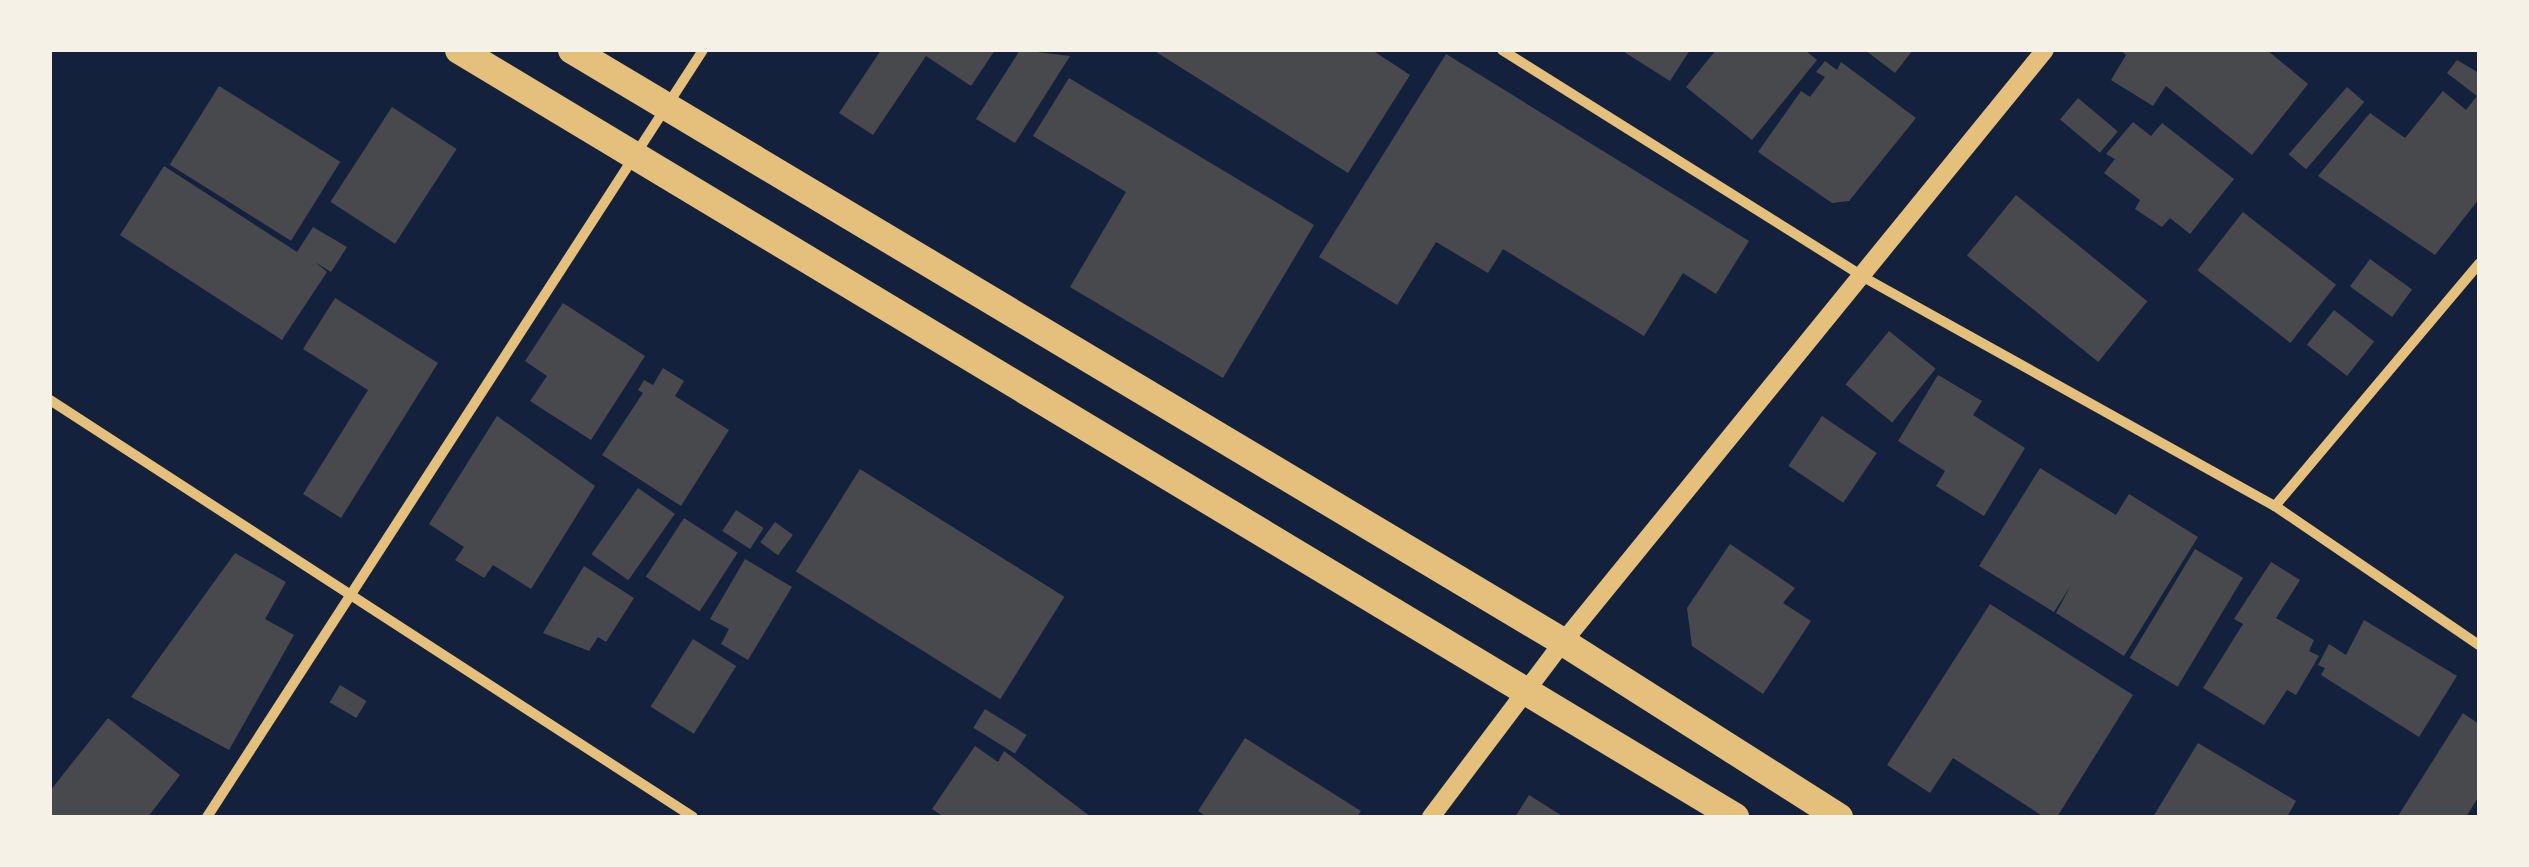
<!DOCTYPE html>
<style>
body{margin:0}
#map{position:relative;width:2529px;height:867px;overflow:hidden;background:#14213d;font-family:Commissioner,sans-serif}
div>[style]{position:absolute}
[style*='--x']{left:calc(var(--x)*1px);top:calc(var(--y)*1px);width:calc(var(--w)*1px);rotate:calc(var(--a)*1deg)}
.building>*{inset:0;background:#48494c;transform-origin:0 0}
.minor>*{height:10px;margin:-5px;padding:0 5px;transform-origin:5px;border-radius:5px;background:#e5c07b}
.tertiary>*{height:18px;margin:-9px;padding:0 9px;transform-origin:9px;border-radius:9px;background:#e5c07b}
.trunk>*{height:28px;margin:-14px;padding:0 14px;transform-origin:14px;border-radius:14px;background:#e5c07b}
span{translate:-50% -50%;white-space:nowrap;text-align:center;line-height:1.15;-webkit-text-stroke:10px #f6f1e7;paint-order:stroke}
.frame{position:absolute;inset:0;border:52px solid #f6f1e7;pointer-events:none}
</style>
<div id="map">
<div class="building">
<i style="clip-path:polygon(881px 50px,995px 50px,971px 86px,926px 56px,873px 135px,839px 113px)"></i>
<i style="clip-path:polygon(1020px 50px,1070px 56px,1015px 143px,976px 119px)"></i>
<i style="clip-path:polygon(1153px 50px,1372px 50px,1410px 75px,1348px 173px)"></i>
<i style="clip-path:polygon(1621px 50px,1690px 50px,1670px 81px)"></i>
<i style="clip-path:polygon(1716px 50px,1805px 50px,1817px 60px,1752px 140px,1686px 87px)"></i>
<i style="clip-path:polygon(1865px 50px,1913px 50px,1895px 73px)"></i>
<i style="clip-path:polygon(2120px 50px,2267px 50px,2308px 84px,2252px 155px,2166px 86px,2153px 106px,2111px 80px,2126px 55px)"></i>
<i style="clip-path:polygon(1446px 54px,1749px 241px,1716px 294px,1683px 273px,1644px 336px,1503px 249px,1488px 273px,1436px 242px,1397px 305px,1319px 257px)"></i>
<i style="clip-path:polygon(2457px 60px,2479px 73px,2479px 199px,2435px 255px,2318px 176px,2370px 113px,2405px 138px,2443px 91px,2466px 110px,2477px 96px,2447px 73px)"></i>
<i style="clip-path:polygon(1825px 61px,1837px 70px,1841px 62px,1916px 118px,1849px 201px,1832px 203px,1758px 152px,1801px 91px,1810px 97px,1825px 77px,1816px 72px)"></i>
<i style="clip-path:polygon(1069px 78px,1314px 225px,1223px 378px,1070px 287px,1126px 192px,1033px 136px)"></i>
<i style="left:219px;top:86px;width:143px;height:93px;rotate:32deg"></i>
<i style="left:2347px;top:87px;width:23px;height:89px;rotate:41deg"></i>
<i style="left:2078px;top:98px;width:52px;height:28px;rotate:40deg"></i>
<i style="left:392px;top:107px;width:77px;height:113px;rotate:33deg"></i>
<i style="clip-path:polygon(2133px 122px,2151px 136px,2162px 123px,2234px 179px,2190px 234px,2170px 218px,2162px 227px,2135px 209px,2140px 200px,2104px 173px,2115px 159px,2106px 154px)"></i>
<i style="clip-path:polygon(164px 166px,297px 252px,313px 227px,347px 247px,331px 272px,315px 262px,327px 272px,282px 340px,120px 235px)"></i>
<i style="left:2016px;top:195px;width:169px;height:78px;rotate:39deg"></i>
<i style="left:2243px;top:212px;width:118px;height:74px;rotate:38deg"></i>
<i style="left:2370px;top:259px;width:52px;height:34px;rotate:36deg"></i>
<i style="clip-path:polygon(335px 298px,438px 363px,341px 518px,303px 494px,368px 390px,303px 349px)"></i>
<i style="clip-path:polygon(563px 303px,645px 356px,591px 440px,530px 401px,547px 376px,525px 361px)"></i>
<i style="left:2334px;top:310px;width:51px;height:44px;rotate:38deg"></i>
<i style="left:1889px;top:331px;width:60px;height:69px;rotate:39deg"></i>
<i style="clip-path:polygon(663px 368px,684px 381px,675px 396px,729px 430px,681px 506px,602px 455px,643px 393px,638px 390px,644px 380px,653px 385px)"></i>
<i style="clip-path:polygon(1938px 375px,1982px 401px,1973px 415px,2025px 448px,1984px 516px,1936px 486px,1945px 471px,1898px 441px)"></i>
<i style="clip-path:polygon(497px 416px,595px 486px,531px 589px,493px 565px,484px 578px,455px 560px,464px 547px,429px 524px)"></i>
<i style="left:1822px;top:416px;width:66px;height:60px;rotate:34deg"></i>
<i style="clip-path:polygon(2040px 468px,2116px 515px,2129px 494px,2198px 537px,2124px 656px,2056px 613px,2071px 585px,2054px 612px,1979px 566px)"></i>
<i style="left:860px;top:469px;width:241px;height:121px;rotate:32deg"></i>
<i style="left:638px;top:488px;width:45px;height:81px;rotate:35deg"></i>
<i style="left:736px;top:510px;width:33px;height:25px;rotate:33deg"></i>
<i style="left:684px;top:518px;width:64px;height:70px;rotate:33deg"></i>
<i style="left:775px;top:522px;width:22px;height:25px;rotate:36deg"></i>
<i style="clip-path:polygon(1730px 544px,1795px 588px,1783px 603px,1811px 621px,1763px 694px,1692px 646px,1687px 608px)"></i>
<i style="left:2195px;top:549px;width:56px;height:127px;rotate:31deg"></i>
<i style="clip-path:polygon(235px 553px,286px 582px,265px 619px,294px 635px,229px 750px,131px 697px)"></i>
<i style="clip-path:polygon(745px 559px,792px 587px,748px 660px,721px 644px,729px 629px,710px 619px)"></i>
<i style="clip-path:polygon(2271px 562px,2300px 580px,2276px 618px,2314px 640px,2309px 651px,2319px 656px,2296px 695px,2287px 690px,2264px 725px,2203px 688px,2243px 624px,2234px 619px)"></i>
<i style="clip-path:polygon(584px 566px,634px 598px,606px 642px,598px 637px,589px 651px,543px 633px)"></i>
<i style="clip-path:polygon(1990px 604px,2133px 695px,2057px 817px,2044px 817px,1953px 758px,1930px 793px,1887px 765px)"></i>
<i style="clip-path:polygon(2364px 620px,2457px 676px,2419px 737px,2321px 675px,2325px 668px,2318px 665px,2329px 644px,2346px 655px)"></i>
<i style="left:693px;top:639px;width:51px;height:80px;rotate:32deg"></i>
<i style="left:340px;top:685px;width:31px;height:20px;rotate:31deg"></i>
<i style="left:985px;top:709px;width:49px;height:22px;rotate:32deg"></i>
<i style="clip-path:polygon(2463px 713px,2479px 724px,2479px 796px,2466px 817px,2398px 816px)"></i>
<i style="clip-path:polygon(108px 718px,180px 775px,148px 817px,50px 817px,50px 791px)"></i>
<i style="clip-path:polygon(1245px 738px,1361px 811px,1357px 817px,1207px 817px,1198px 811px)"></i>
<i style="clip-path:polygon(2198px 743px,2296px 801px,2287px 817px,2153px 817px)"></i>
<i style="clip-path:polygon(975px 746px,998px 762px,1004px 751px,1091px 817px,944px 817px,932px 809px)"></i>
<i style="clip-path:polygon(1529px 795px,1564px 817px,1515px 817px)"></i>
</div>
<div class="minor">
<i style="--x:1502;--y:50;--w:429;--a:32.1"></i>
<i style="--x:1865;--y:278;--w:469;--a:29.1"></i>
<i style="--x:2275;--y:506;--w:247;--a:34.3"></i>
<i style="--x:50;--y:400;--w:766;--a:32.96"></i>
<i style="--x:2275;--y:506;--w:317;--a:-49.9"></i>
<i style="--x:207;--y:817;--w:913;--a:-57.11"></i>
</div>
<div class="tertiary">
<i style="--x:1431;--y:817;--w:219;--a:-53"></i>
<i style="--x:1563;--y:642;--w:763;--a:-50.85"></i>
</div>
<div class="trunk">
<i style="--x:459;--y:50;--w:1489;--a:31.01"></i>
<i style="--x:572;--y:50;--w:1154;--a:30.85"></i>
<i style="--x:1563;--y:642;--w:327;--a:32.4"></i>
</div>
<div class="frame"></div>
</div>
